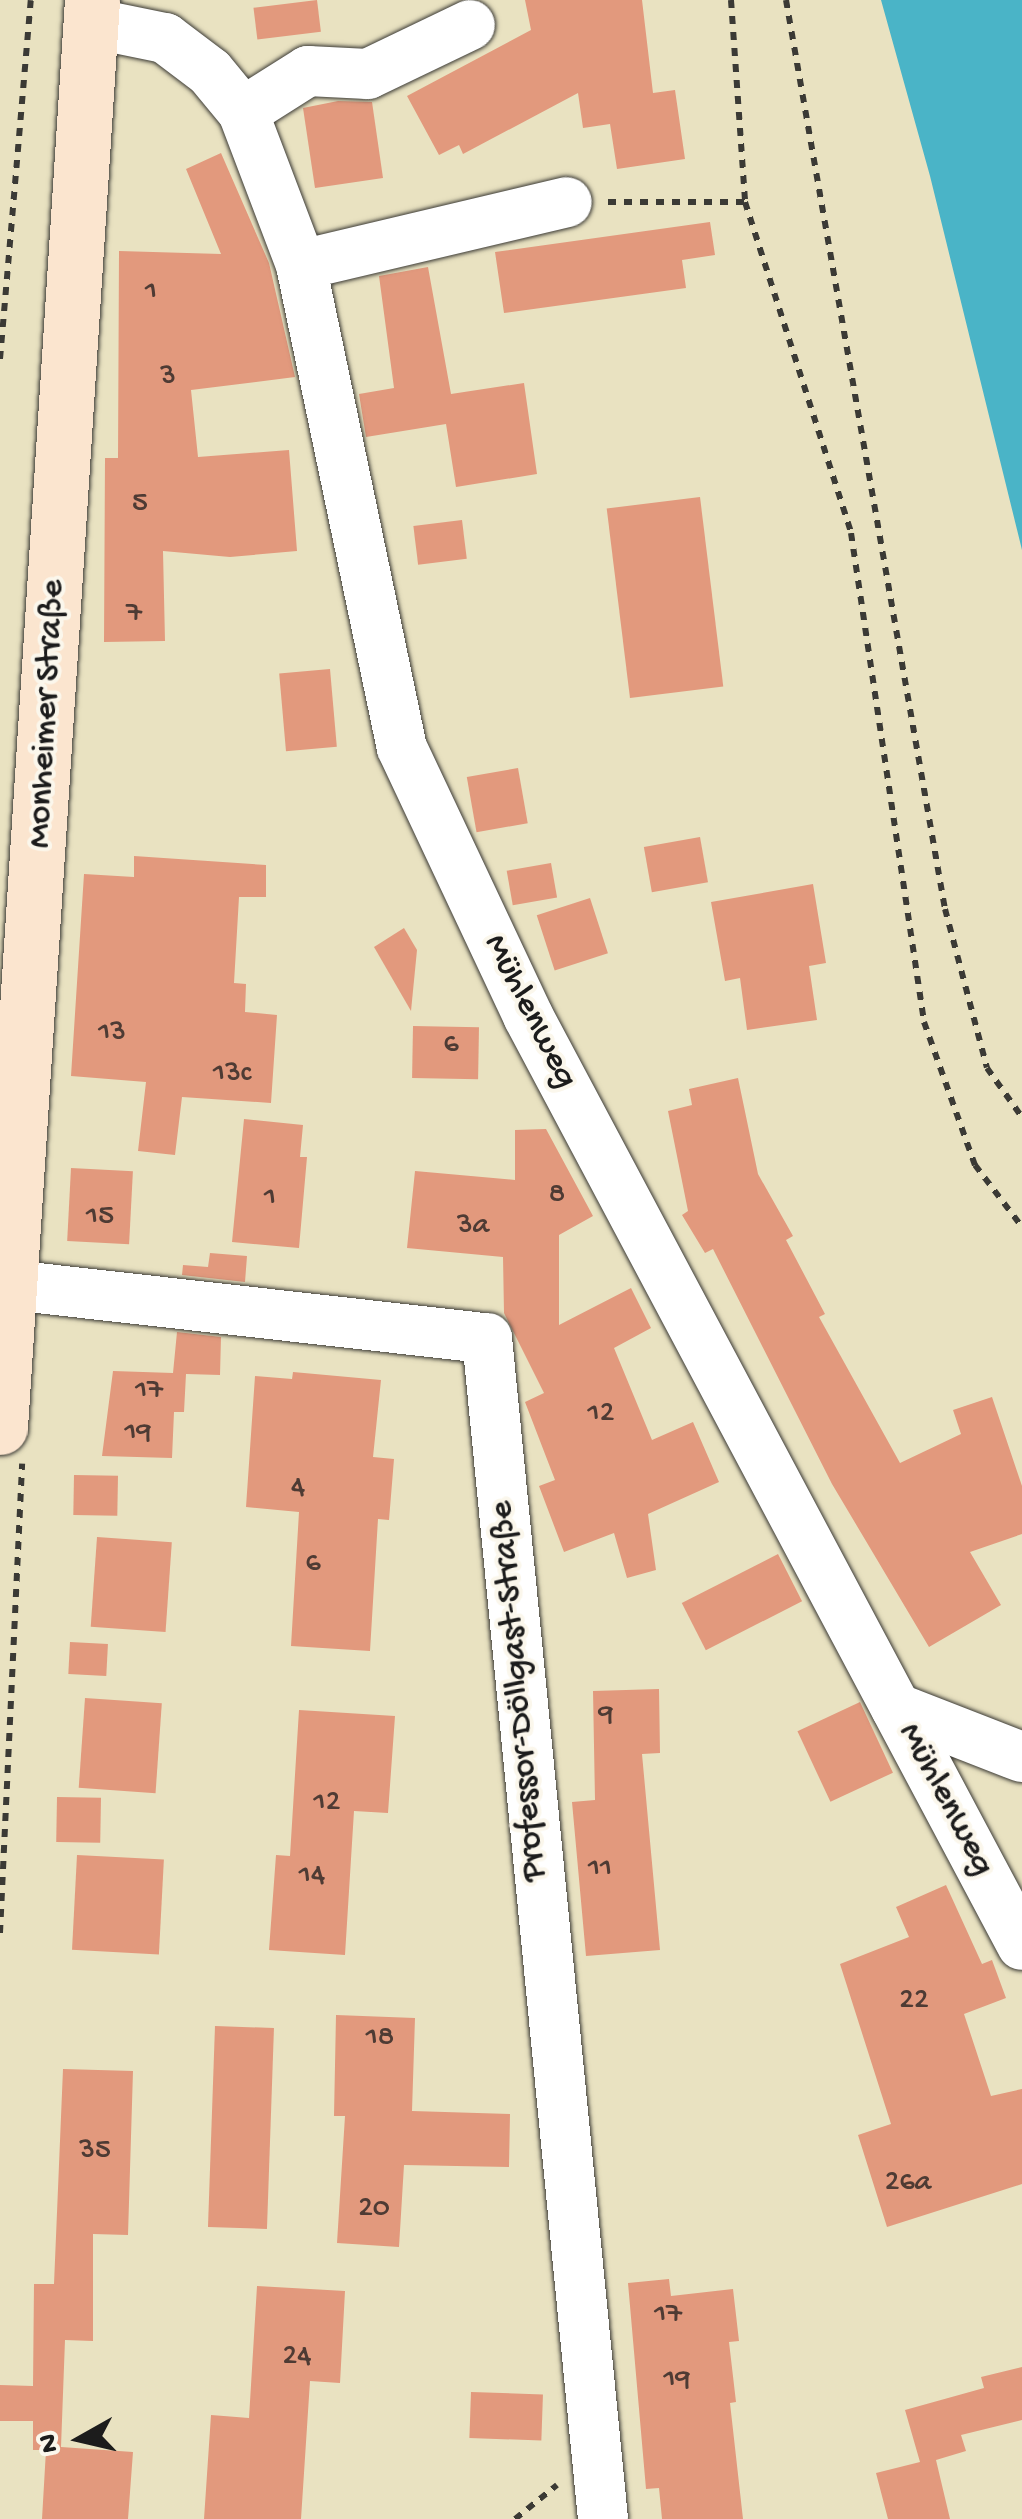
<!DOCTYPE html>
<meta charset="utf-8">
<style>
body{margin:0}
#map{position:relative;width:1022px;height:2519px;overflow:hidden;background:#e9e2c1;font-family:"Gochi Hand",sans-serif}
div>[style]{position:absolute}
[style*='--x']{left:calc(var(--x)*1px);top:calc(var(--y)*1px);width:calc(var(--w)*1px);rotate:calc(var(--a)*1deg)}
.water>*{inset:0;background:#4ab4c7}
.building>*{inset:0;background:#e2997d;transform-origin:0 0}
.path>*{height:6px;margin-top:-3px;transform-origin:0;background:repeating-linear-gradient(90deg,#3b3a35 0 8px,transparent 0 16px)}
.roads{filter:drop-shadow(0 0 2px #3b3a35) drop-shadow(0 0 2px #3b3a35)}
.minor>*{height:50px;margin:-25px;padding:0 25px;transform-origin:25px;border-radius:25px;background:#fff}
.secondary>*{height:55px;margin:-27.5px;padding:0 27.5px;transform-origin:27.5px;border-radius:27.5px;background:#fbe5cf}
span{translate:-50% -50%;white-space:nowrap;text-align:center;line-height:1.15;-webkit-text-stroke:8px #fbf7ec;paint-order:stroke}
.number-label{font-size:30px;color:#4e3b34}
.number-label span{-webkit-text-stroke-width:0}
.street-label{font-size:35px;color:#1c1c1c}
.north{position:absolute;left:30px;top:2389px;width:100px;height:100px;-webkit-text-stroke:8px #fbf7ec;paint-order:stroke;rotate:262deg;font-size:28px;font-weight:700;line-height:40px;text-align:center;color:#1c1c1c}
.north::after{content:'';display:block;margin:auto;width:35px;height:45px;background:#1c1c1c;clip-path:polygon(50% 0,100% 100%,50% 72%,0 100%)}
</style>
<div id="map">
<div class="water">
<i style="clip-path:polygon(881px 0,1022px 0,1022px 550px,930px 176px)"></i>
</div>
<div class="building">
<i style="left:317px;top:0;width:32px;height:64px;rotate:83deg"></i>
<i style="clip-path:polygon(525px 0,642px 0,653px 93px,675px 90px,685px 159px,617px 169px,610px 124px,583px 128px,578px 93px,463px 154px,459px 145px,439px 155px,407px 96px,531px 30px)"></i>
<i style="clip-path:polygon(338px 101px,372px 102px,383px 178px,315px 188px,303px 108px)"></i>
<i style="clip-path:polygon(221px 153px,269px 263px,295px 377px,191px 390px,198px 457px,289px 450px,297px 551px,230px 557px,163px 551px,165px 641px,104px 642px,105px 458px,118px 458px,119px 251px,221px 254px,186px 169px)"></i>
<i style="clip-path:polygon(710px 222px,715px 255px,682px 260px,686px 288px,504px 313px,495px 252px)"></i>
<i style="clip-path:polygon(428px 267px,451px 394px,524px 383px,537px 474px,456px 487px,446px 424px,366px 437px,359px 394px,394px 388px,379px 276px)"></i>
<i style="left:700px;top:497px;width:191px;height:94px;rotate:83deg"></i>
<i style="left:462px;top:520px;width:39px;height:49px;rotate:83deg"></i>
<i style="left:330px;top:669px;width:78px;height:51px;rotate:85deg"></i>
<i style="left:518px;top:768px;width:56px;height:52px;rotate:80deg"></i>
<i style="left:700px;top:837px;width:46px;height:57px;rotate:80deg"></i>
<i style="clip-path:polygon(134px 856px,266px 865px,266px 897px,239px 897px,234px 983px,246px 984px,245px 1012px,277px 1015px,271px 1103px,182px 1097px,175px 1155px,138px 1151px,146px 1082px,71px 1076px,84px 874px,134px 877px)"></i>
<i style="left:551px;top:863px;width:35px;height:45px;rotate:80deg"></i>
<i style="clip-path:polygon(813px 884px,826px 963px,809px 966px,817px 1020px,747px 1030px,740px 978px,725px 981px,711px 902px)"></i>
<i style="left:590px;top:898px;width:58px;height:56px;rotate:72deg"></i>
<i style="clip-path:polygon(404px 928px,417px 950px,411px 1011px,374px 947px)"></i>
<i style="left:413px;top:1026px;width:66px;height:52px;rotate:1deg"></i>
<i style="clip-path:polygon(738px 1078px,758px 1174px,793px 1236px,786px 1240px,825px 1314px,819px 1317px,900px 1463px,961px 1434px,953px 1410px,992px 1397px,1022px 1486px,1022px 1534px,970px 1552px,1001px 1605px,929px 1647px,832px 1484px,713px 1249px,705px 1253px,682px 1215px,688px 1211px,668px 1111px,692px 1105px,689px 1089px)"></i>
<i style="clip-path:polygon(244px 1119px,303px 1125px,300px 1157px,307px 1157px,299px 1248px,232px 1242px)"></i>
<i style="clip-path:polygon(546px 1129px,593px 1216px,559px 1235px,559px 1325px,631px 1288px,651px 1328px,614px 1348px,652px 1440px,693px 1422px,719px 1482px,648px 1514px,656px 1570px,627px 1578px,614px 1533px,564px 1552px,539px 1486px,555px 1480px,525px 1402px,544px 1393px,504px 1313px,503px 1257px,407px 1248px,415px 1171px,515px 1180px,515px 1130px)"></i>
<i style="left:71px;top:1168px;width:62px;height:73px;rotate:3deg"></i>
<i style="clip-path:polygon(210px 1253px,247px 1256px,245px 1282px,182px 1275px,183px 1265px,208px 1267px)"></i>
<i style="clip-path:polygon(177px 1332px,221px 1337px,220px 1375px,186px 1374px,184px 1412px,174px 1412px,172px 1458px,102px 1456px,113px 1371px,173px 1373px)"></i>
<i style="clip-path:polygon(293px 1372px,381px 1380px,373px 1457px,394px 1459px,389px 1520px,378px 1519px,370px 1651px,291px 1646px,299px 1512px,246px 1507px,255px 1376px,292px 1379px)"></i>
<i style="left:74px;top:1475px;width:44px;height:40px;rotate:1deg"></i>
<i style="left:97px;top:1537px;width:75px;height:90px;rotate:4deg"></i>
<i style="left:778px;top:1554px;width:53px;height:108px;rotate:63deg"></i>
<i style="left:70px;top:1642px;width:38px;height:32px;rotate:3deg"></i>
<i style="clip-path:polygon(659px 1689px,660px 1753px,642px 1754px,660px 1950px,586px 1956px,572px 1802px,595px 1800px,593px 1691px)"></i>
<i style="left:85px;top:1698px;width:77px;height:90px;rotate:4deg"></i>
<i style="left:860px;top:1702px;width:78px;height:69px;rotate:65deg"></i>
<i style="clip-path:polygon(299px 1710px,395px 1716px,388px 1813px,354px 1811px,345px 1955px,269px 1950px,276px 1855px,290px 1856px)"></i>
<i style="left:57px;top:1797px;width:44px;height:45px;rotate:1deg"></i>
<i style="left:77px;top:1855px;width:87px;height:95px;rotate:3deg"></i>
<i style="clip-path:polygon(946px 1885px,982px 1964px,992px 1960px,1006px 1998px,964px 2014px,991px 2096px,1022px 2089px,1022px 2184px,887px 2227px,858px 2135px,891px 2124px,840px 1964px,909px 1937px,896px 1907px)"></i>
<i style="clip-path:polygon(336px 2015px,415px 2018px,412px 2111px,510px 2114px,509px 2167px,404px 2165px,399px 2247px,337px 2243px,345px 2116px,334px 2116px)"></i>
<i style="left:215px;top:2026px;width:59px;height:201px;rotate:2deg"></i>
<i style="clip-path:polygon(63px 2069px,133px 2071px,128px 2235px,93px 2234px,93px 2341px,65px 2340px,61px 2447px,133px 2452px,128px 2519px,42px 2519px,46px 2450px,33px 2450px,33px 2421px,0 2421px,0 2385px,33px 2386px,34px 2284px,54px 2284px)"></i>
<i style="clip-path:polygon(669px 2279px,671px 2296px,733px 2289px,739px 2341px,729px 2342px,736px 2402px,730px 2403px,743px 2519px,662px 2519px,659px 2488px,646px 2489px,628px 2283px)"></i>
<i style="clip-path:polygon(257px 2286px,345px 2291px,340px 2383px,310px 2381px,301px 2519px,204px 2519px,211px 2415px,249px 2418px)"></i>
<i style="clip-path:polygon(1022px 2367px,1022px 2420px,961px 2435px,966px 2451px,936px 2460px,950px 2519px,888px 2519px,876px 2473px,920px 2462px,905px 2410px,984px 2388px,981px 2377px)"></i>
<i style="left:471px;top:2392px;width:72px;height:46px;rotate:2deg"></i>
</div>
<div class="path">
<i style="--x:731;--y:0;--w:202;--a:86"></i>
<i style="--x:745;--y:202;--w:348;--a:72.2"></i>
<i style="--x:851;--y:533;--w:494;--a:81.5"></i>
<i style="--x:924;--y:1022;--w:152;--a:70.4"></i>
<i style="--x:975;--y:1165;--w:78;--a:52.8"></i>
<i style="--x:786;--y:0;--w:923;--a:80.08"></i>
<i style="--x:945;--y:909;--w:164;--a:75.2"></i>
<i style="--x:987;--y:1068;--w:60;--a:54.5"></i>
<i style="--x:608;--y:202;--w:137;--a:0"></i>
<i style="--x:0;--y:359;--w:360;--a:-85.1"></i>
<i style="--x:0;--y:1933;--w:470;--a:-87.3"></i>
<i style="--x:515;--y:2519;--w:54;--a:-39"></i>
</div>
<div class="roads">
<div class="minor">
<i style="--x:91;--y:23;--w:76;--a:11.5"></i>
<i style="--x:165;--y:38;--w:56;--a:37.1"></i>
<i style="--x:210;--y:72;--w:52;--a:50.5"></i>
<i style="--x:243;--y:112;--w:164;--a:69.2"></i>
<i style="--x:301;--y:265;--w:493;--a:78.2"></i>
<i style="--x:402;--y:748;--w:296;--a:64.8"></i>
<i style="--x:528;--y:1016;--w:1052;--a:62"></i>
<i style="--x:243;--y:112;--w:77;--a:-32.2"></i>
<i style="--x:308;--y:71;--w:60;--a:2.9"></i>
<i style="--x:368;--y:74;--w:113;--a:-25.7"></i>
<i style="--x:301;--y:265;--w:273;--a:-13.3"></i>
<i style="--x:11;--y:1285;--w:479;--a:6.4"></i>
<i style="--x:487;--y:1338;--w:1187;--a:84.39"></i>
<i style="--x:896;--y:1708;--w:135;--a:21.3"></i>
</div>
<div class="secondary">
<i style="--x:0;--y:1427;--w:1430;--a:-86.31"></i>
</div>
</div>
<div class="number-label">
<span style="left:151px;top:293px">1</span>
<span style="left:168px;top:378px">3</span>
<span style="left:140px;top:505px">5</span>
<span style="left:134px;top:615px">7</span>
<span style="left:112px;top:1034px">13</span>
<span style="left:451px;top:1046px">6</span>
<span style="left:232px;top:1075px">13c</span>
<span style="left:557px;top:1196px">8</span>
<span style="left:270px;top:1199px">1</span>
<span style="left:100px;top:1218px">15</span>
<span style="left:473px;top:1227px">3a</span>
<span style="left:149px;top:1392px">17</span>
<span style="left:601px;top:1415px">12</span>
<span style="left:138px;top:1434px">19</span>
<span style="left:298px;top:1489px">4</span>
<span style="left:313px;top:1565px">6</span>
<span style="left:606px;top:1716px">9</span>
<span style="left:327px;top:1804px">12</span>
<span style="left:600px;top:1870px">11</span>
<span style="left:312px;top:1877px">14</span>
<span style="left:914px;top:2002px">22</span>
<span style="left:380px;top:2039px">18</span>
<span style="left:95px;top:2152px">35</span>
<span style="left:908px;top:2184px">26a</span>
<span style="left:374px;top:2210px">20</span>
<span style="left:668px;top:2316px">17</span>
<span style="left:297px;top:2358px">24</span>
<span style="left:677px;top:2381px">19</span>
</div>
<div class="street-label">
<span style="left:48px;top:714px;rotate:-87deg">Monheimer Straße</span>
<span style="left:529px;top:1012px;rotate:63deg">Mühlenweg</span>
<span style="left:520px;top:1691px;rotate:-95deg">Professor-Döllgast-Straße</span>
<span style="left:945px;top:1800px;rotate:62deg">Mühlenweg</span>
</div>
<div class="north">N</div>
</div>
